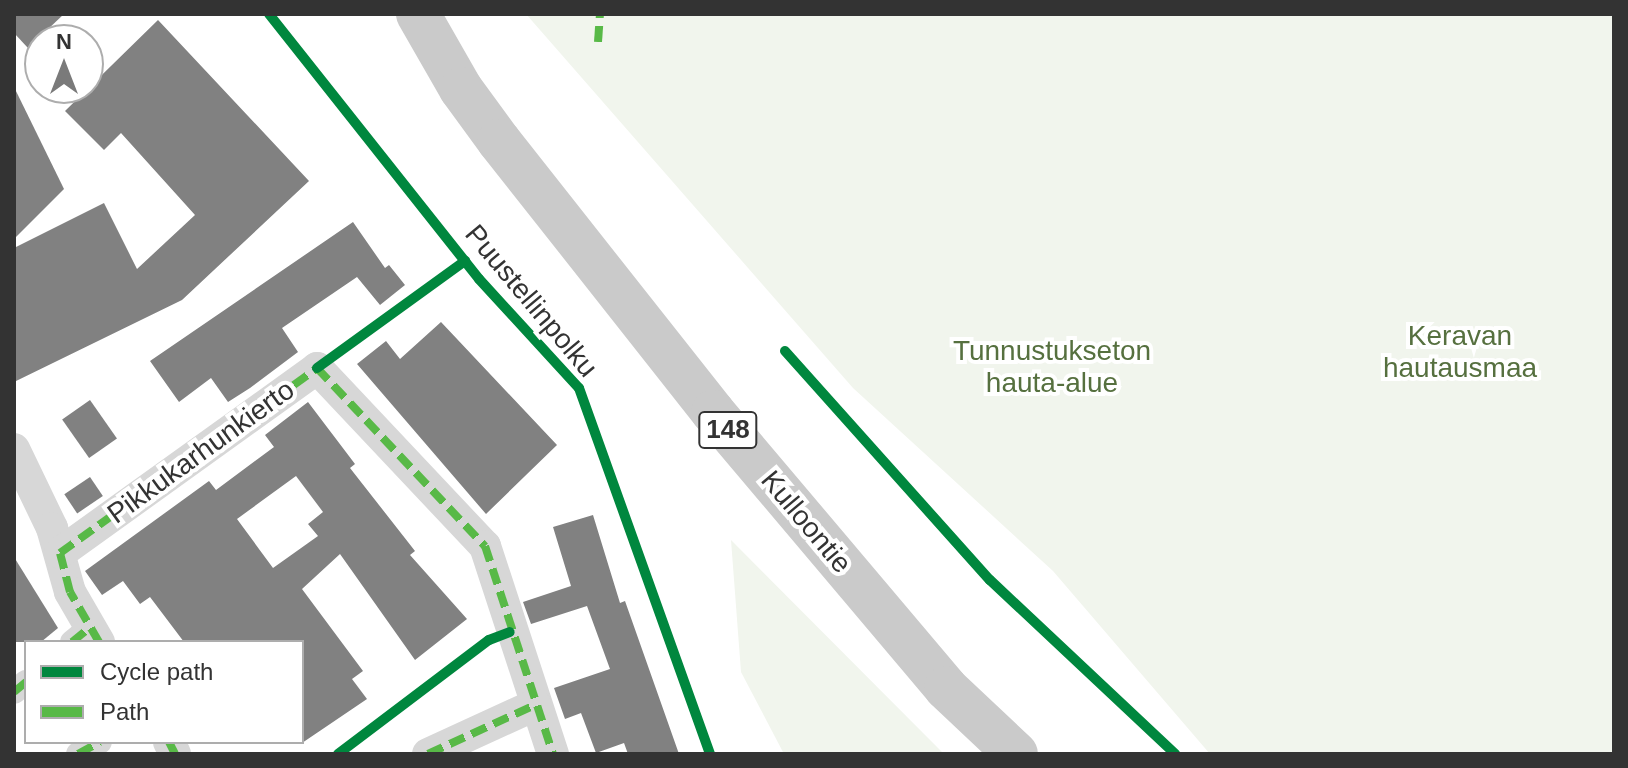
<!DOCTYPE html>
<style>
body{margin:0}
#map{position:relative;width:1628px;height:768px;overflow:hidden;background:#fff;font-family:Helvetica,sans-serif}
div>[style]{position:absolute}
[style*='--x']{left:calc(var(--x)*1px);top:calc(var(--y)*1px);width:calc(var(--w)*1px);rotate:calc(var(--a)*1deg)}
.green>*{inset:0;background:#f1f5ed}
.building>*{inset:0;background:#818181;transform-origin:0 0}
.pedestrian>*{height:24px;margin:-12px;padding:0 12px;transform-origin:12px;border-radius:12px;background:#d7d7d7}
.minor>*{height:32px;margin:-16px;padding:0 16px;transform-origin:16px;border-radius:16px;background:#d7d7d7}
.primary>*{height:44px;margin:-22px;padding:0 22px;transform-origin:22px;border-radius:22px;background:#cacaca}
.quiet>*{height:8px;margin-top:-4px;transform-origin:0;background:repeating-linear-gradient(90deg,#58b947 0 16px,transparent 0 24px)}
.cycleway>*{height:10px;margin:-5px;padding:0 5px;transform-origin:5px;border-radius:5px;background:#00873e}
span{translate:-50% -50%;white-space:nowrap;text-align:center;line-height:1.15;-webkit-text-stroke:8px #fff;paint-order:stroke}
.shield-label span{padding:2px 6px;background:#fff;border:2px solid;border-radius:6px;-webkit-text-stroke-width:0}
.shield-label{font-size:26px;color:#333;font-weight:700}
.street-label{font-size:28px;color:#333}
.park-label{font-size:28px;color:#56703f}
.frame{position:absolute;inset:0;border:16px solid #333;pointer-events:none}
.legend{position:absolute;left:24px;top:640px;width:280px;height:104px;box-sizing:border-box;background:#fff;border:2px solid #adadad;margin:0;padding:10px 14px;list-style:none;font-size:24px;color:#333}
.legend li{display:flex;align-items:center;gap:16px;height:40px}
.legend b{width:40px;border:2px solid #adadad}
.north{position:absolute;left:24px;top:24px;width:80px;height:80px;box-sizing:border-box;background:#fff;border:2px solid #adadad;border-radius:50%;rotate:0deg;font-size:22px;font-weight:700;line-height:32px;text-align:center;color:#333}
.north::after{content:'';display:block;margin:auto;width:28px;height:36px;background:#7a7a7a;clip-path:polygon(50% 0,100% 100%,50% 72%,0 100%)}
</style>
<div id="map">
<div class="green">
<i style="clip-path:polygon(526px 14px,1614px 14px,1614px 754px,1210px 754px,1053px 571px,853px 388px)"></i>
<i style="clip-path:polygon(731px 540px,944px 754px,784px 754px,741px 672px)"></i>
</div>
<div class="building">
<i style="clip-path:polygon(14px 14px,64px 14px,28px 48px,14px 33px)"></i>
<i style="clip-path:polygon(158px 20px,309px 181px,182px 300px,14px 382px,14px 248px,104px 203px,137px 269px,195px 215px,121px 133px,104px 150px,65px 111px)"></i>
<i style="clip-path:polygon(14px 87px,64px 189px,14px 239px)"></i>
<i style="clip-path:polygon(353px 222px,385px 268px,389px 265px,405px 285px,380px 305px,357px 277px,282px 328px,298px 352px,250px 388px,228px 402px,211px 378px,179px 402px,150px 361px)"></i>
<i style="clip-path:polygon(441px 322px,557px 445px,486px 514px,357px 364px,386px 341px,400px 359px)"></i>
<i style="left:90px;top:400px;width:47px;height:34px;rotate:55deg"></i>
<i style="clip-path:polygon(evenodd,308px 402px,355px 464px,350px 468px,415px 551px,410px 555px,467px 619px,415px 660px,340px 554px,302px 589px,363px 671px,352px 679px,367px 699px,302px 743px,302px 642px,184px 642px,150px 597px,140px 604px,123px 581px,102px 595px,85px 571px,209px 481px,216px 490px,274px 447px,265px 435px,308px 402px,296px 476px,323px 512px,308px 524px,318px 536px,273px 568px,237px 519px,296px 476px)"></i>
<i style="left:90px;top:477px;width:23px;height:31px;rotate:56deg"></i>
<i style="clip-path:polygon(593px 515px,620px 603px,625px 601px,679px 754px,628px 754px,624px 743px,596px 753px,581px 713px,565px 719px,554px 688px,610px 669px,587px 606px,531px 624px,523px 602px,571px 586px,553px 527px)"></i>
<i style="clip-path:polygon(14px 557px,58px 628px,41px 642px,14px 642px)"></i>
</div>
<div class="pedestrian">
<i style="--x:72;--y:642;--w:22;--a:-39"></i>
<i style="--x:14;--y:692;--w:16;--a:-40"></i>
<i style="--x:78;--y:754;--w:25;--a:-29"></i>
</div>
<div class="minor">
<i style="--x:14;--y:449;--w:88;--a:64.3"></i>
<i style="--x:52;--y:528;--w:66;--a:74.3"></i>
<i style="--x:70;--y:592;--w:58;--a:59.9"></i>
<i style="--x:60;--y:553;--w:317;--a:-35.7"></i>
<i style="--x:317;--y:368;--w:245;--a:46.7"></i>
<i style="--x:485;--y:546;--w:219;--a:71.9"></i>
<i style="--x:169;--y:742;--w:13;--a:63"></i>
<i style="--x:428;--y:754;--w:118;--a:-24.6"></i>
</div>
<div class="primary">
<i style="--x:418;--y:14;--w:86;--a:60.2"></i>
<i style="--x:461;--y:89;--w:64;--a:53.8"></i>
<i style="--x:499;--y:141;--w:345;--a:51.7"></i>
<i style="--x:713;--y:412;--w:361;--a:49.8"></i>
<i style="--x:946;--y:688;--w:96;--a:43.3"></i>
</div>
<div class="quiet">
<i style="--x:598;--y:42;--w:28;--a:-86"></i>
<i style="--x:72;--y:642;--w:22;--a:-39"></i>
<i style="--x:99;--y:642;--w:58;--a:-120.1"></i>
<i style="--x:70;--y:592;--w:40;--a:-104.4"></i>
<i style="--x:60;--y:553;--w:317;--a:-35.7"></i>
<i style="--x:317;--y:368;--w:245;--a:46.7"></i>
<i style="--x:485;--y:546;--w:219;--a:71.9"></i>
<i style="--x:14;--y:692;--w:16;--a:-40"></i>
<i style="--x:169;--y:742;--w:13;--a:63"></i>
<i style="--x:78;--y:754;--w:25;--a:-29"></i>
<i style="--x:428;--y:754;--w:118;--a:-24.6"></i>
</div>
<div class="cycleway">
<i style="--x:269;--y:14;--w:338;--a:51.6"></i>
<i style="--x:479;--y:279;--w:148;--a:47.5"></i>
<i style="--x:579;--y:388;--w:389;--a:70.3"></i>
<i style="--x:785;--y:351;--w:307;--a:48.2"></i>
<i style="--x:990;--y:580;--w:254;--a:43.2"></i>
<i style="--x:317;--y:368;--w:183;--a:-35.9"></i>
<i style="--x:338;--y:754;--w:189;--a:-37.1"></i>
<i style="--x:489;--y:640;--w:22;--a:-21"></i>
</div>
<div class="shield-label">
<span style="left:728px;top:430px">148</span>
</div>
<div class="street-label">
<span style="left:531px;top:301px;rotate:50deg">Puustellinpolku</span>
<span style="left:201px;top:452px;rotate:-36deg">Pikkukarhunkierto</span>
<span style="left:806px;top:522px;rotate:50deg">Kulloontie</span>
</div>
<div class="park-label">
<span style="left:1460px;top:352px">Keravan<br>hautausmaa</span>
<span style="left:1052px;top:367px">Tunnustukseton<br>hauta-alue</span>
</div>
<div class="frame"></div>
<ul class="legend">
<li><b style="height:10px;background:#00873e"></b>Cycle path</li>
<li><b style="height:10px;background:#58b947"></b>Path</li>
</ul>
<div class="north">N</div>
</div>
